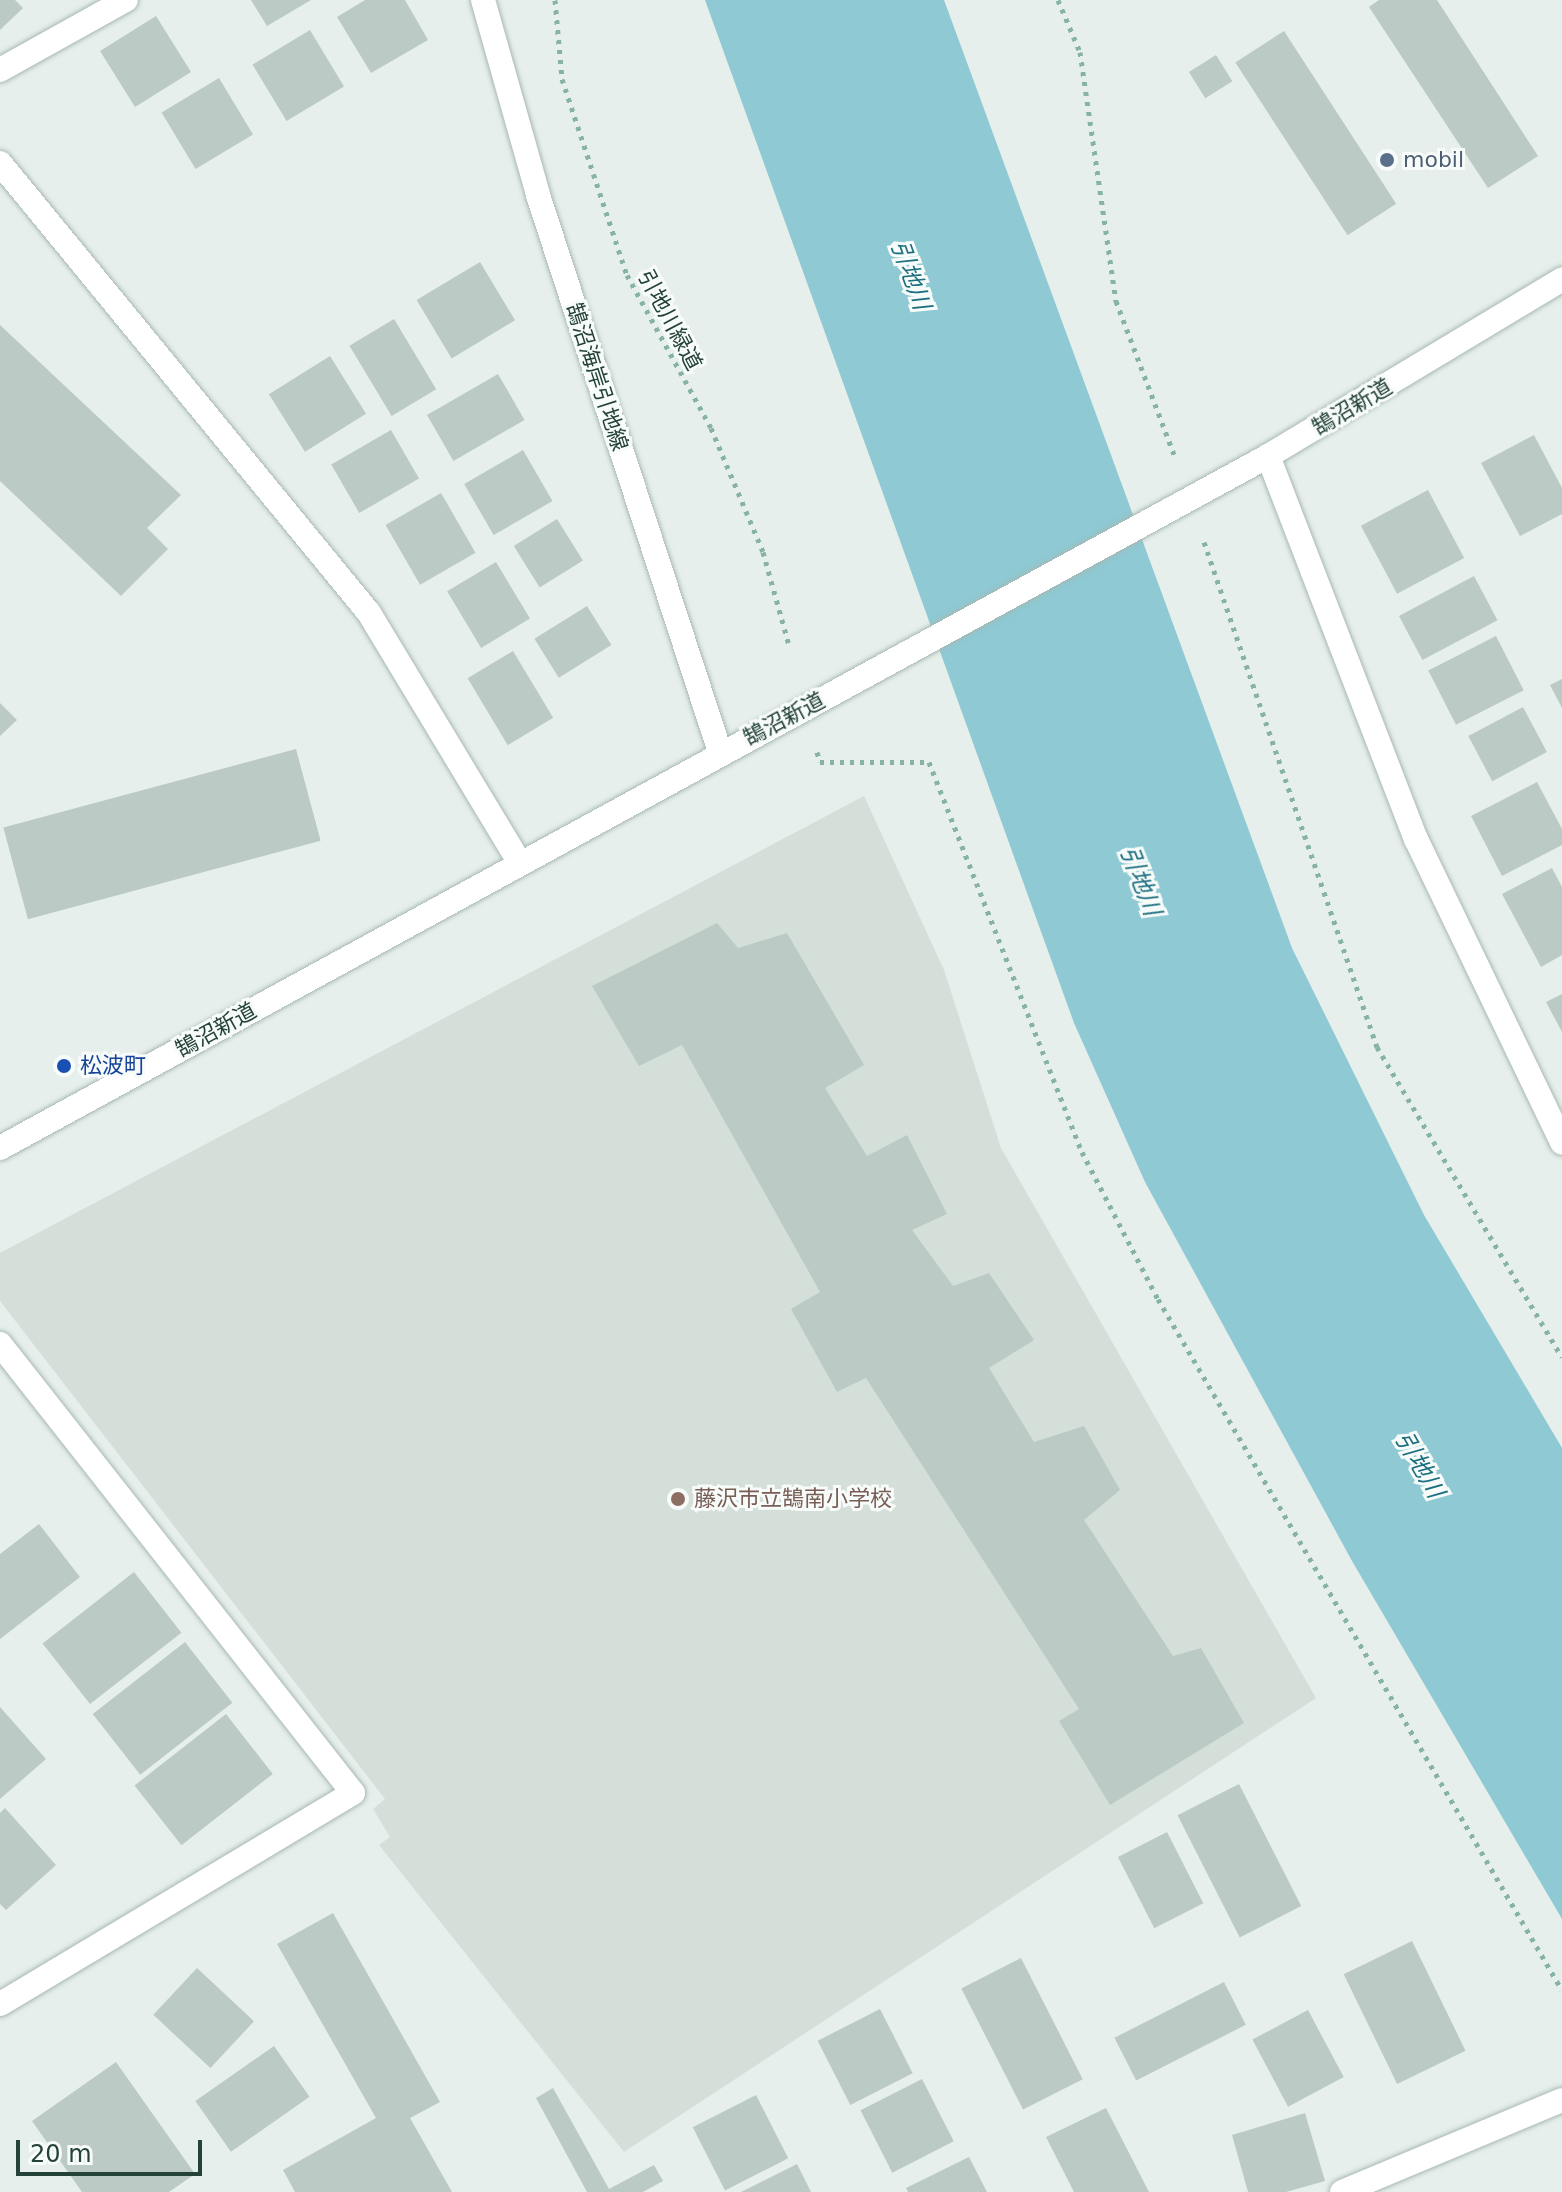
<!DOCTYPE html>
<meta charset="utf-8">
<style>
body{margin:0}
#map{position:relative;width:1562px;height:2192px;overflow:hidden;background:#e6efeb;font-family:"DejaVu Sans","Noto Sans JP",sans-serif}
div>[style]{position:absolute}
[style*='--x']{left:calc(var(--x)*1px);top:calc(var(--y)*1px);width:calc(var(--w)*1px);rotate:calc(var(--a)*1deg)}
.built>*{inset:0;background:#d4dfda}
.water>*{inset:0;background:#8ec9d4}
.building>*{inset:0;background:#bbcac4;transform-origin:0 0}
.path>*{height:5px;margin-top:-2.5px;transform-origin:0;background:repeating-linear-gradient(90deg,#86b3a5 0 4px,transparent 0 10px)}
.roads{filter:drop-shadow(0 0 2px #a8b8b2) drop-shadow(0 0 2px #a8b8b2)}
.lane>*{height:24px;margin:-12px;padding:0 12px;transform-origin:12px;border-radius:12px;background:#fff}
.street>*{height:24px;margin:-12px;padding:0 12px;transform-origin:12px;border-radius:12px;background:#fff}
.secondary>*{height:24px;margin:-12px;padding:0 12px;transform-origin:12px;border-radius:12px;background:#fff}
.dots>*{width:22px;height:22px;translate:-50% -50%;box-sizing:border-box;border:4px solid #f7fbf9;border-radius:50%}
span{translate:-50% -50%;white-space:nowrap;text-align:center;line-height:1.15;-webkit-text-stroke:6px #f7fbf9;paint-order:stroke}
.service-label{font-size:22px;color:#4e5e75}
.left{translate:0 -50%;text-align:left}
.street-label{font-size:22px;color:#24423a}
.transit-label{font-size:22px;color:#164399}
.education-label{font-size:22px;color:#785e54}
.water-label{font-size:24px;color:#1c6f80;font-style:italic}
.scale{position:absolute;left:16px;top:2140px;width:186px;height:36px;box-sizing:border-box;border:4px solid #24423a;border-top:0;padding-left:10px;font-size:24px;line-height:28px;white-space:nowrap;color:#24423a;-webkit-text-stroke:6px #f7fbf9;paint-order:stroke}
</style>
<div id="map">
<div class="built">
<i style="clip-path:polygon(864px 796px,944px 970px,1001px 1148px,1316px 1698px,624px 2152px,379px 1845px,390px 1837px,373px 1809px,385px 1799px,0 1301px,0 1253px)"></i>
</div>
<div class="water">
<i style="clip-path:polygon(705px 0,944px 0,1292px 948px,1424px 1215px,1562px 1448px,1562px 1919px,1352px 1561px,1145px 1182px,1074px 1023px)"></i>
</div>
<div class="building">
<i style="clip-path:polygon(0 0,15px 0,23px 8px,0 30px)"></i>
<i style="clip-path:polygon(251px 0,311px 0,267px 26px)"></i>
<i style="clip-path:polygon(365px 0,405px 0,428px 40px,371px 73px,337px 17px)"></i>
<i style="clip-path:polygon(1379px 0,1437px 0,1538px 156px,1488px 188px,1369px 7px)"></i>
<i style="left:156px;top:16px;width:66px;height:66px;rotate:58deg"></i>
<i style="left:310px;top:30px;width:66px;height:67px;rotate:59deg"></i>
<i style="left:1284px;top:31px;width:206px;height:58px;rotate:57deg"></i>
<i style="left:1216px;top:55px;width:31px;height:32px;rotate:58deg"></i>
<i style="left:219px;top:78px;width:66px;height:67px;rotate:59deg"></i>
<i style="left:480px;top:262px;width:68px;height:74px;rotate:59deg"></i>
<i style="left:394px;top:319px;width:82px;height:52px;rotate:59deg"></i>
<i style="clip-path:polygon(0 325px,181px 495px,147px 528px,168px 549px,121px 596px,0 481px)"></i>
<i style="left:330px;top:356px;width:68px;height:72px;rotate:58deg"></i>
<i style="left:498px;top:374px;width:53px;height:82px;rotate:60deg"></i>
<i style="left:391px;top:430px;width:56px;height:69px;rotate:60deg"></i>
<i style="clip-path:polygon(1534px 435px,1562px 488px,1562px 514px,1520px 536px,1481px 463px)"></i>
<i style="left:523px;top:450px;width:59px;height:68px;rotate:60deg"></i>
<i style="left:1428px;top:490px;width:77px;height:76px;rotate:62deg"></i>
<i style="left:441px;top:493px;width:69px;height:64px;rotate:60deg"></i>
<i style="left:557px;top:519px;width:49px;height:51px;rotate:58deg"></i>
<i style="left:496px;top:562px;width:66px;height:57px;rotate:59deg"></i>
<i style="left:1474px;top:576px;width:50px;height:85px;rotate:62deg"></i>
<i style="left:587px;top:606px;width:46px;height:62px;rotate:58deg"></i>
<i style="left:1496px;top:636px;width:61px;height:76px;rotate:63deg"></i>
<i style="left:513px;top:651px;width:78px;height:53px;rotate:59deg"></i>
<i style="clip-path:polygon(1562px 679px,1562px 708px,1550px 685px)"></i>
<i style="clip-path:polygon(0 703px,17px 720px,0 736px)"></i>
<i style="left:1523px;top:707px;width:51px;height:62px;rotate:62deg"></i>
<i style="left:296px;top:749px;width:95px;height:303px;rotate:75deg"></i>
<i style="clip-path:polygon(1537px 782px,1562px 829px,1562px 845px,1502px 876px,1471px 816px)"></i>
<i style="clip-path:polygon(1552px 868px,1562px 887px,1562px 955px,1541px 967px,1502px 894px)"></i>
<i style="clip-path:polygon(717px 923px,738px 948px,787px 933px,864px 1065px,825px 1088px,867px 1156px,907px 1135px,947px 1214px,912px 1230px,953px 1286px,989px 1273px,1034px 1340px,989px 1368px,1034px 1442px,1084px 1426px,1120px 1490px,1084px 1520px,1173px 1656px,1201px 1648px,1244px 1723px,1110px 1805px,1059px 1721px,1079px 1709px,866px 1378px,837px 1392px,791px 1309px,820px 1292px,682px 1045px,639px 1066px,592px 986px)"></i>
<i style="clip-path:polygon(1562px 994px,1562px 1032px,1546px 1002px)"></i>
<i style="clip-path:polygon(39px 1524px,80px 1577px,0 1639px,0 1554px)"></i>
<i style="left:134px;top:1572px;width:77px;height:116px;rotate:52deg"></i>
<i style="left:185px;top:1642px;width:77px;height:117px;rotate:52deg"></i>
<i style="clip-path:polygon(0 1707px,46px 1759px,0 1799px)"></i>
<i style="left:226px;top:1714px;width:76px;height:116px;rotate:52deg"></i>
<i style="left:1239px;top:1784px;width:137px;height:69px;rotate:63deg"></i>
<i style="clip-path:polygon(5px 1808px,56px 1865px,6px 1910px,0 1904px,0 1813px)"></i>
<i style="left:1167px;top:1832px;width:80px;height:55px;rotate:63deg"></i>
<i style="clip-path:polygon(333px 1913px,440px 2102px,410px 2118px,452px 2192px,295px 2192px,283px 2170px,376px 2118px,277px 1944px)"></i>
<i style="left:1412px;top:1941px;width:122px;height:76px;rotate:64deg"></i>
<i style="left:1021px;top:1958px;width:136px;height:67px;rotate:63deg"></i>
<i style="left:197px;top:1968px;width:78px;height:64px;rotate:43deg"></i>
<i style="left:1224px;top:1982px;width:48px;height:123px;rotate:63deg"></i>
<i style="left:880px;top:2009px;width:72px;height:70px;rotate:63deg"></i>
<i style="left:1308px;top:2010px;width:76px;height:63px;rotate:62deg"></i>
<i style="left:274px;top:2046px;width:62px;height:96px;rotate:55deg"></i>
<i style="clip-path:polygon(116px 2062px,195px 2174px,169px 2192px,82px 2192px,32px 2121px)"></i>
<i style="left:922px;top:2079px;width:70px;height:69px;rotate:63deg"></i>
<i style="clip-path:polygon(553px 2088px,609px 2189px,654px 2165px,663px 2181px,643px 2192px,587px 2192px,536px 2098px)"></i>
<i style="left:756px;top:2095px;width:71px;height:71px;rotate:63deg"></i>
<i style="clip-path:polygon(1106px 2108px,1149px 2192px,1074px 2192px,1046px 2137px)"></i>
<i style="clip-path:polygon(1305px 2113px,1325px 2181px,1286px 2192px,1248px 2192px,1232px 2135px)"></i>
<i style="clip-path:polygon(969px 2157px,987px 2192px,908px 2192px,906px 2188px)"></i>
<i style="clip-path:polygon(797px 2164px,811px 2192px,741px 2192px)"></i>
</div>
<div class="path">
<i style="--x:555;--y:0;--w:79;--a:84.9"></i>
<i style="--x:562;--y:79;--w:206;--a:71.7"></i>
<i style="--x:627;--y:275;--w:175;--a:61.2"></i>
<i style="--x:711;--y:428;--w:134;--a:67.2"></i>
<i style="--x:763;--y:552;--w:97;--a:74.4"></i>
<i style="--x:1058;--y:0;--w:56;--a:67.1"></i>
<i style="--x:1080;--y:52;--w:252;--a:81.8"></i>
<i style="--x:1116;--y:301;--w:167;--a:69.3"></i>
<i style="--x:1204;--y:542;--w:534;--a:71.09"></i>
<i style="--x:1377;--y:1047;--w:361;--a:59.2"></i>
<i style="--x:817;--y:752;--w:10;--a:73"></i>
<i style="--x:820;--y:762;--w:109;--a:0"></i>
<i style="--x:929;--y:762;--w:419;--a:68.6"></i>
<i style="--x:1082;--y:1152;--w:165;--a:62.7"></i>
<i style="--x:1158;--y:1299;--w:800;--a:59.69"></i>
</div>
<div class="roads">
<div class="lane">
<i style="--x:1268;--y:456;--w:411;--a:68.9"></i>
<i style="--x:1416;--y:839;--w:337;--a:64.3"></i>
</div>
<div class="street">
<i style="--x:0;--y:70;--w:144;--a:-29.1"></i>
<i style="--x:0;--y:163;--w:582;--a:50.65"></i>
<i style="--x:369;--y:613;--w:292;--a:58.9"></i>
<i style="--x:0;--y:1344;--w:571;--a:51.83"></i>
<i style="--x:353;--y:1793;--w:411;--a:149.1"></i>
<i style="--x:1342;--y:2192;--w:238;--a:-22.7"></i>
</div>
<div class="secondary">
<i style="--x:483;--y:0;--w:203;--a:74.2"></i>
<i style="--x:538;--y:195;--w:586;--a:71.91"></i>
<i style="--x:0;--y:1148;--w:1445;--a:-28.62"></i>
<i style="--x:1268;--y:456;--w:343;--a:-31"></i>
</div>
</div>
<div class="dots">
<i style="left:1387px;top:160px;background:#5c6f8a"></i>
<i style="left:64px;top:1066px;background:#1a4fb4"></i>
<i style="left:678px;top:1499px;background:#8d6e63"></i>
</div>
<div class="service-label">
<span class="left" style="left:1403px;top:160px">mobil</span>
</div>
<div class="street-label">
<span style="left:670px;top:320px;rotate:62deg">引地川緑道</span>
<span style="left:597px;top:377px;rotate:72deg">鵠沼海岸引地線</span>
<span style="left:1352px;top:407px;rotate:-31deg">鵠沼新道</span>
<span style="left:784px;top:719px;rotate:-28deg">鵠沼新道</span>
<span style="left:216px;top:1030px;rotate:-29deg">鵠沼新道</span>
</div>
<div class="transit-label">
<span class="left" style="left:80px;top:1066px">松波町</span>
</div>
<div class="education-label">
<span class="left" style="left:694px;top:1499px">藤沢市立鵠南小学校</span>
</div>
<div class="water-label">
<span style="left:910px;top:275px;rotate:70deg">引地川</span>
<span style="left:1140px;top:881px;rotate:69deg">引地川</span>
<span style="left:1419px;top:1465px;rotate:60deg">引地川</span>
</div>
<div class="scale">20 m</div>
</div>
